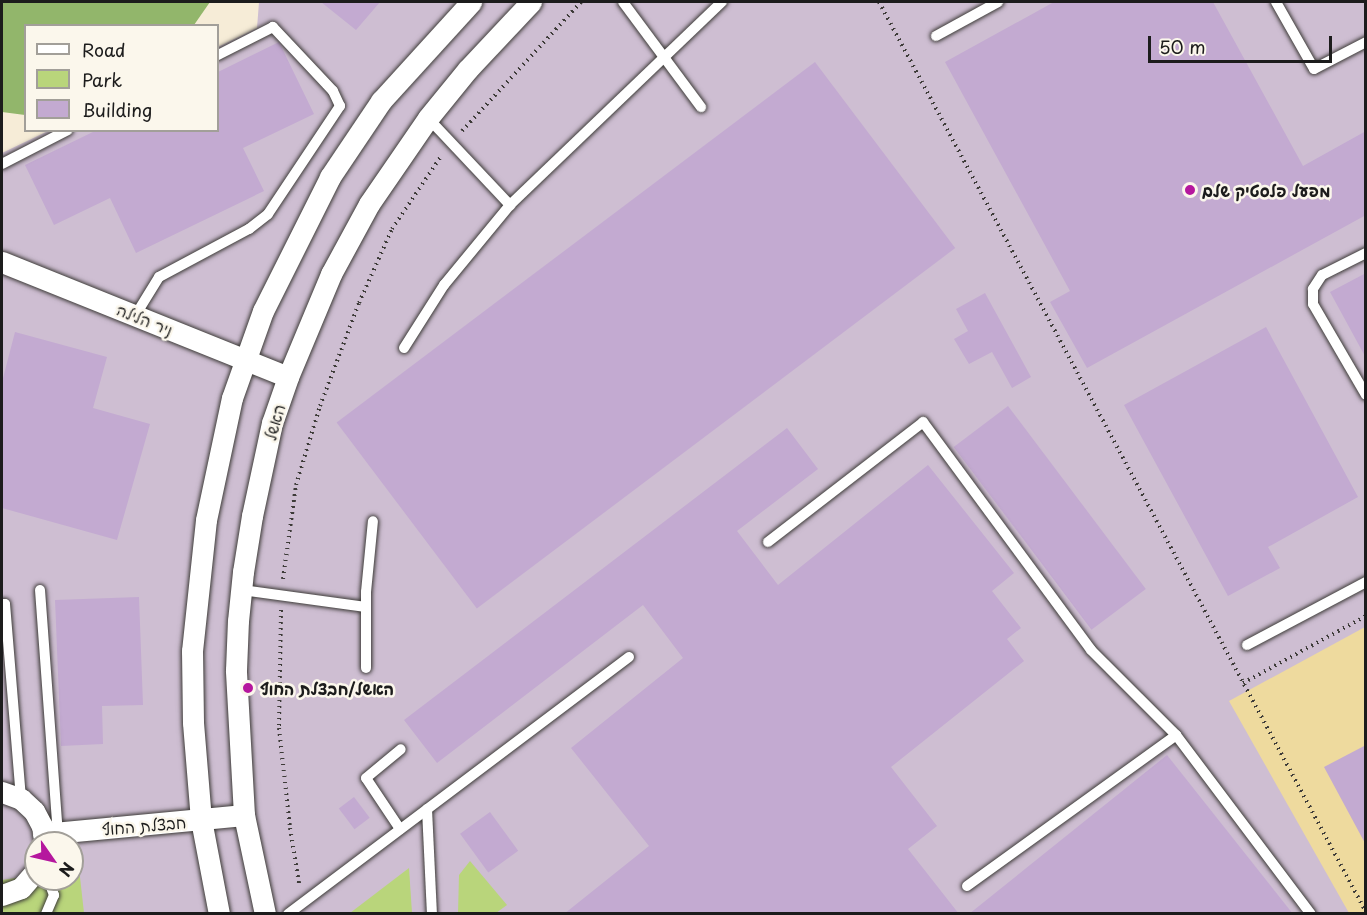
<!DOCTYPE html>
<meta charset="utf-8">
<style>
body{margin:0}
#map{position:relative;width:1367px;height:915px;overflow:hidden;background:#f6ecd7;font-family:"Playpen Sans","Playpen Sans Hebrew",sans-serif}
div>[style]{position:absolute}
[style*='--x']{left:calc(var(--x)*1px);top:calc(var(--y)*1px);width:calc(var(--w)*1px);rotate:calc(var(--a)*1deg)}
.industrial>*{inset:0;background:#cebed2}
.green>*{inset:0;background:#b9d57b}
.forest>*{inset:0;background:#92b66b}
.sand>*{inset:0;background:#eeda9e}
.building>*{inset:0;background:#c3aad1;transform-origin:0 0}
.path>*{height:4px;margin-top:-2px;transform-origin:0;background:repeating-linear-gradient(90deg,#3d3b38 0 1.5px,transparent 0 6px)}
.roads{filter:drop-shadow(0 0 2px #3d3b38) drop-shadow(0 0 2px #3d3b38)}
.lane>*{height:10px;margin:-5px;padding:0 5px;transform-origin:5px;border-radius:5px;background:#fff}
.street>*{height:21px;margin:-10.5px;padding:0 10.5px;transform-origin:10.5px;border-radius:10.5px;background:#fff}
.dots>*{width:16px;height:16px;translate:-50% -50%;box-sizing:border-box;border:3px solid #fbf7ec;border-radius:50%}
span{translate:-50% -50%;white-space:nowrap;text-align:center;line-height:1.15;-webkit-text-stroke:5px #fbf7ec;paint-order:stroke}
.poi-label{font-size:16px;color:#1c1c1c;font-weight:700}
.left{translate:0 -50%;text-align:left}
.street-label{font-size:16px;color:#1c1c1c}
.frame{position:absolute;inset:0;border:3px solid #1c1c1c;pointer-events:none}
.legend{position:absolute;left:24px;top:24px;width:195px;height:108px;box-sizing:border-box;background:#fbf7ec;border:2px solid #a29f99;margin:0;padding:8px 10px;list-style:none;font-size:18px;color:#1c1c1c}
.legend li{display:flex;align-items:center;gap:12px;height:30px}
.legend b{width:30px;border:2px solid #a29f99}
.north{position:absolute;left:24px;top:831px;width:60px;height:60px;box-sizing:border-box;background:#fbf7ec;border:2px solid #a29f99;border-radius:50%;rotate:124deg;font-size:16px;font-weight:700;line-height:24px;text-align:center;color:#1c1c1c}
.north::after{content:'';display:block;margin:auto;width:21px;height:27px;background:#b5179e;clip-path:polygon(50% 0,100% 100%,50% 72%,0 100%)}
.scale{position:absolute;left:1148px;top:36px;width:184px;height:27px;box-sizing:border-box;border:3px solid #1c1c1c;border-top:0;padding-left:8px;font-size:18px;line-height:21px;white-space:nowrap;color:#1c1c1c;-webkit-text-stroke:4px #fbf7ec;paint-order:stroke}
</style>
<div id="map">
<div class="industrial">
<i style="clip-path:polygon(evenodd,259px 2px,1365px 2px,1365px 913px,2px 914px,2px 153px,48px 131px,218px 130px,218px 47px,257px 28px,259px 2px,36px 843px,72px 843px,72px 879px,36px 879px,36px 843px)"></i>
</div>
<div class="green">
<i style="clip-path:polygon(470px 861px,507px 905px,496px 913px,458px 913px,459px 875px)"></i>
<i style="clip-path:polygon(79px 868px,84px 913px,2px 913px,2px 880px,36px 875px,36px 879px,72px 879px,72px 869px)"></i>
<i style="clip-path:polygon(409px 868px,412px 913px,350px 913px)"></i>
</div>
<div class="forest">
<i style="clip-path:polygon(2px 2px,210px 2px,194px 25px,26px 26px,25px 115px,2px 112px)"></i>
</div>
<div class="sand">
<i style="clip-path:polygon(1365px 627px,1365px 913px,1349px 913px,1229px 701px)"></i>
</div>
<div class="building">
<i style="clip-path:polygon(321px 2px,380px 2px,356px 30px)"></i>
<i style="clip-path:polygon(1054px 2px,1213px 2px,1303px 166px,1366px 131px,1366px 215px,1087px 368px,1050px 302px,1070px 291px,945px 62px)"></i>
<i style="clip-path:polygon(279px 42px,314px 114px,243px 148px,264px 191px,136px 253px,110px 198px,54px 225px,25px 165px,97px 130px,218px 130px,218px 72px)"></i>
<i style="left:815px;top:62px;width:233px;height:599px;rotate:53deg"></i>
<i style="clip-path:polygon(1366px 273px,1366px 358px,1330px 292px)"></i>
<i style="clip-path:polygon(985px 293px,1031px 377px,1012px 388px,992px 352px,969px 364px,954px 339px,968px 331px,956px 309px)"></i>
<i style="clip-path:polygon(1266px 327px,1358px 497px,1268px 547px,1280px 568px,1228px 596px,1124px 405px)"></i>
<i style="clip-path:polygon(15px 332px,107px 357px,93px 408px,150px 424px,117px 540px,2px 508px,2px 382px)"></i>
<i style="left:1008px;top:406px;width:229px;height:68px;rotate:53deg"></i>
<i style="clip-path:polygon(787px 428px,818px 469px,737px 531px,778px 585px,928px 465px,1014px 573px,992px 591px,1021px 628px,1007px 639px,1024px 661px,891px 767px,937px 826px,908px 849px,959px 914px,564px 914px,649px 846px,571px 748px,683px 658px,643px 605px,437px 763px,404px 720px)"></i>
<i style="clip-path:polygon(139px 597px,143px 705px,102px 706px,103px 744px,61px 746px,55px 600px)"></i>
<i style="clip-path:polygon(1366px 745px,1366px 845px,1324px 767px)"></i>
<i style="clip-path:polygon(1167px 755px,1293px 914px,969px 914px)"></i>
<i style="left:354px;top:797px;width:26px;height:19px;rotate:53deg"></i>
<i style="left:490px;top:812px;width:48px;height:37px;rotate:54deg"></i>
</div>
<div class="path">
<i style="--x:879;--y:2;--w:1032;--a:61.85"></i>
<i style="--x:462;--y:131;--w:176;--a:-47.3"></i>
<i style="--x:283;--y:579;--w:95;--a:-82.1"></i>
<i style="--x:296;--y:485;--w:83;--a:-73.1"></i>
<i style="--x:320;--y:406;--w:110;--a:-69.3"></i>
<i style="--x:359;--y:303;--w:81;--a:-66"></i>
<i style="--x:392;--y:229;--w:89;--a:-56"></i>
<i style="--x:281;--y:610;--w:118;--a:91"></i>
<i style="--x:279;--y:728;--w:101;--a:83.7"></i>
<i style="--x:290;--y:828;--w:56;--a:80.7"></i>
<i style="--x:1243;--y:683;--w:140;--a:-28.6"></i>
</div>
<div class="roads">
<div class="lane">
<i style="--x:623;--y:2;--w:131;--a:53.4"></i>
<i style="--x:1276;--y:2;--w:77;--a:60.4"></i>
<i style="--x:1314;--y:69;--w:59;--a:-27.4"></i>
<i style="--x:936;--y:36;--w:71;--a:-28.7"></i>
<i style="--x:428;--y:118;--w:120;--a:46.7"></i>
<i style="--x:2;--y:164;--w:74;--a:-27.3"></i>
<i style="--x:1366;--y:253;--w:49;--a:153.4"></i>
<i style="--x:1322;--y:275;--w:17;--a:123"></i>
<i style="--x:1313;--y:289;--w:15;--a:90"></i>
<i style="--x:1313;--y:304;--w:105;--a:59.8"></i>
<i style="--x:135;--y:316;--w:46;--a:-58.4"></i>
<i style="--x:159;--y:277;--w:102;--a:-28.1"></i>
<i style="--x:249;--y:229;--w:24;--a:-38"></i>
<i style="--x:268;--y:214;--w:130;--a:-56.3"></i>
<i style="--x:340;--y:106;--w:17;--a:-115"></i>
<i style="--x:333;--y:91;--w:88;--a:-133.2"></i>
<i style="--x:273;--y:27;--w:62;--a:153"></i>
<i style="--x:404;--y:348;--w:75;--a:-57.6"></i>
<i style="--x:444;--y:285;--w:104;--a:-50.5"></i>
<i style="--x:510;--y:205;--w:294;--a:-43.8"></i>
<i style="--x:768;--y:542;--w:196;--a:-37.7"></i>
<i style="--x:923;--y:422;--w:283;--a:53.6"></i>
<i style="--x:1091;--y:650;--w:120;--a:45"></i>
<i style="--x:1176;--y:735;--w:224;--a:53"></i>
<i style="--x:40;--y:590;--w:244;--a:85.8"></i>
<i style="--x:242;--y:590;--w:125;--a:7.8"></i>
<i style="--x:2;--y:604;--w:3;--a:0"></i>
<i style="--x:5;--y:604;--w:196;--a:85.3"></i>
<i style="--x:1247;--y:645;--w:135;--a:-27.9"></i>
<i style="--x:366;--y:668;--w:76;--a:-90"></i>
<i style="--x:366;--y:592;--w:71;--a:-84.4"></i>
<i style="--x:427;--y:809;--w:105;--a:87.3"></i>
<i style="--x:400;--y:829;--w:61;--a:-123.7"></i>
<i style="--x:366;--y:778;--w:45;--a:-39.6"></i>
<i style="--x:41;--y:879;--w:11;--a:34"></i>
<i style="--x:50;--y:885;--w:11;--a:68"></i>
<i style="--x:54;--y:895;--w:21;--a:113"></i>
<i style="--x:967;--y:886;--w:258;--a:-35.8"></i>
<i style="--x:288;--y:914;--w:427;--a:-37"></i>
</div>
<div class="street">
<i style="--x:2;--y:262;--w:308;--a:21.9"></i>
<i style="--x:2;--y:792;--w:20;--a:20"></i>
<i style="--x:21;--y:799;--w:18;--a:43"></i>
<i style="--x:34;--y:811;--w:17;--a:62"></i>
<i style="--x:42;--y:826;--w:17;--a:80"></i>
<i style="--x:43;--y:834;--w:202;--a:-5.4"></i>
<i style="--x:2;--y:895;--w:20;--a:-20"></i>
<i style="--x:21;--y:888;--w:23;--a:-49"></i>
<i style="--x:219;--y:914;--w:96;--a:-100.8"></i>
<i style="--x:201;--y:820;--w:98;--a:-94.7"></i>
<i style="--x:193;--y:722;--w:71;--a:-90.8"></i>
<i style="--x:192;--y:651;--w:132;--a:-83.9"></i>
<i style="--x:206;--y:520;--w:125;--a:-78"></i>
<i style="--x:232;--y:398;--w:92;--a:-70.4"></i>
<i style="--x:263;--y:311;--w:150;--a:-63.4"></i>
<i style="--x:330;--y:177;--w:92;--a:-56.1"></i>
<i style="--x:381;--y:101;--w:134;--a:-47.7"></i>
<i style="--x:265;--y:914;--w:101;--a:-102"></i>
<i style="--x:244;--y:815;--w:145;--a:-93.2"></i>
<i style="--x:236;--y:670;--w:49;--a:-87.7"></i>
<i style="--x:238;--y:621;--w:49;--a:-84.2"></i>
<i style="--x:243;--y:572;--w:57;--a:-80.9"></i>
<i style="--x:252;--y:516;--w:95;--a:-77.9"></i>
<i style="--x:272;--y:423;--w:49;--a:-70.8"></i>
<i style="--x:288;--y:377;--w:112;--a:-67.3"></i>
<i style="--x:331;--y:274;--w:80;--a:-61.5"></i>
<i style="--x:369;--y:204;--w:104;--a:-55.5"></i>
<i style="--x:428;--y:118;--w:63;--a:-50.8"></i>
<i style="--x:468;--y:69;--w:92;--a:-46.8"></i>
</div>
</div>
<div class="dots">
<i style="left:1190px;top:190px;background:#b5179e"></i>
<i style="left:248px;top:688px;background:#b5179e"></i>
</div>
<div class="poi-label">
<span class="left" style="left:1202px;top:190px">מפעל פלסטיק שלם</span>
<span class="left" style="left:260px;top:688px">האשל/חבצלת החוף</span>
</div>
<div class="street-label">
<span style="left:145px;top:319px;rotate:22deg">ניר הלילה</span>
<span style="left:274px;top:422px;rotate:-74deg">האשל</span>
<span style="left:144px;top:825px;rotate:-5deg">חבצלת החוף</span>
</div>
<div class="frame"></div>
<ul class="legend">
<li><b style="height:8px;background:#fff"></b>Road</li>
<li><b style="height:16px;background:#b9d57b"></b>Park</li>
<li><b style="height:16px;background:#c3aad1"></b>Building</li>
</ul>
<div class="north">N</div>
<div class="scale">50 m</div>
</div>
